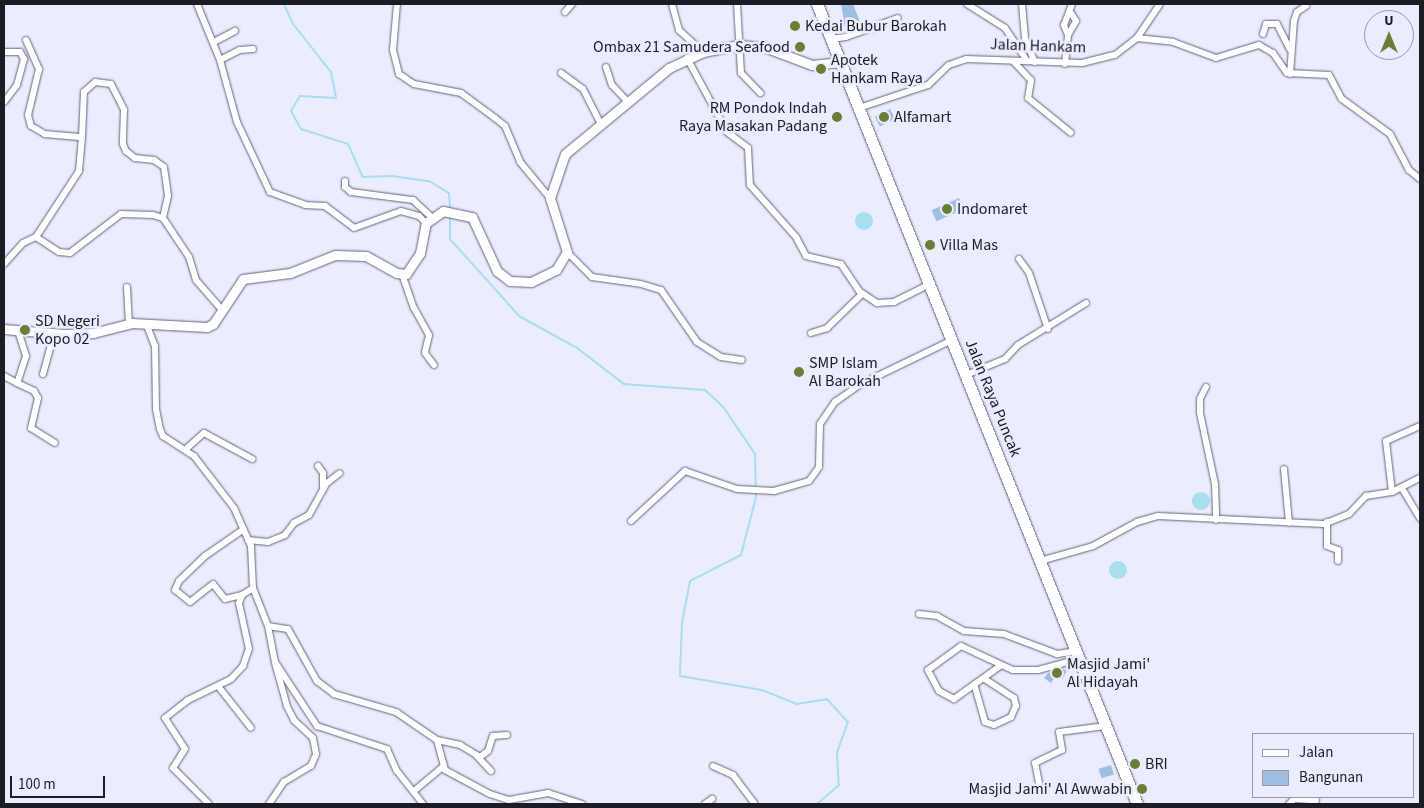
<!DOCTYPE html>
<style>
body{margin:0}
#map{position:relative;width:1424px;height:808px;overflow:hidden;background:#ebecfe;font-family:"Source Sans 3",sans-serif}
div>[style]{position:absolute}
[style*='--x']{left:calc(var(--x)*1px);top:calc(var(--y)*1px);width:calc(var(--w)*1px);rotate:calc(var(--a)*1deg)}
.water>*{inset:0;background:#a7def0}
.round{border-radius:50%}
.stream>*{height:2px;margin:-1px;padding:0 1px;transform-origin:1px;border-radius:1px;background:#a7def0}
.building>*{inset:0;background:#9fbee2;transform-origin:0 0}
.roads{filter:drop-shadow(0 0 1px #636377) drop-shadow(0 0 1px #636377)}
.street>*{height:6px;margin:-3px;padding:0 3px;transform-origin:3px;border-radius:3px;background:#fff}
.secondary>*{height:9px;margin:-4.5px;padding:0 4.5px;transform-origin:4.5px;border-radius:4.5px;background:#fff}
.highway>*{height:11px;margin:-5.5px;padding:0 5.5px;transform-origin:5.5px;border-radius:5.5px;background:#fff}
.dots>*{width:14px;height:14px;translate:-50% -50%;box-sizing:border-box;border:2px solid #ebecfe;border-radius:50%}
span{translate:-50% -50%;white-space:nowrap;text-align:center;line-height:1.15;-webkit-text-stroke:5px #ebecfe;paint-order:stroke}
.poi-label{font-size:16px;color:#1c1c24}
.left{translate:0 -50%;text-align:left}
.right{translate:-100% -50%;text-align:right}
.street-label{font-size:16px;color:#1c1c24}
.frame{position:absolute;inset:0;border:5px solid #1c1c24;pointer-events:none}
.legend{position:absolute;left:1252px;top:733px;width:162px;height:65px;box-sizing:border-box;background:#ebecfe;border:1px solid #9899a7;margin:0;padding:6px 9px;list-style:none;font-size:15px;color:#1c1c24}
.legend li{display:flex;align-items:center;gap:10px;height:25px}
.legend b{width:25px;border:1px solid #9899a7}
.north{position:absolute;left:1364px;top:10px;width:50px;height:50px;box-sizing:border-box;background:#ebecfe;border:1px solid #9899a7;border-radius:50%;rotate:0deg;font-size:14px;font-weight:700;line-height:20px;text-align:center;color:#1c1c24}
.north::after{content:'';display:block;margin:auto;width:18px;height:22px;background:#697f31;clip-path:polygon(50% 0,100% 100%,50% 72%,0 100%)}
.scale{position:absolute;left:10px;top:776px;width:95px;height:22px;box-sizing:border-box;border:2px solid #1c1c24;border-top:0;padding-left:6px;font-size:15px;line-height:18px;white-space:nowrap;color:#1c1c24;-webkit-text-stroke:4px #ebecfe;paint-order:stroke}
</style>
<div id="map">
<div class="water">
<i class="round" style="left:855px;top:212px;width:18px;height:18px"></i>
<i class="round" style="left:1192px;top:492px;width:18px;height:18px"></i>
<i class="round" style="left:1109px;top:561px;width:18px;height:18px"></i>
</div>
<div class="stream">
<i style="--x:284;--y:4;--w:22;--a:66"></i>
<i style="--x:293;--y:24;--w:61;--a:51.6"></i>
<i style="--x:331;--y:72;--w:26;--a:79"></i>
<i style="--x:336;--y:98;--w:36;--a:-177"></i>
<i style="--x:300;--y:96;--w:17;--a:121"></i>
<i style="--x:291;--y:111;--w:21;--a:61"></i>
<i style="--x:301;--y:129;--w:49;--a:17.7"></i>
<i style="--x:348;--y:144;--w:36;--a:66"></i>
<i style="--x:363;--y:177;--w:29;--a:-2"></i>
<i style="--x:392;--y:176;--w:37;--a:8"></i>
<i style="--x:429;--y:181;--w:23;--a:31"></i>
<i style="--x:449;--y:193;--w:15;--a:86"></i>
<i style="--x:450;--y:216;--w:23;--a:90"></i>
<i style="--x:450;--y:239;--w:103;--a:48.1"></i>
<i style="--x:519;--y:316;--w:66;--a:28.9"></i>
<i style="--x:577;--y:348;--w:59;--a:37.5"></i>
<i style="--x:624;--y:384;--w:81;--a:4.2"></i>
<i style="--x:705;--y:390;--w:26;--a:43"></i>
<i style="--x:724;--y:408;--w:55;--a:56"></i>
<i style="--x:755;--y:454;--w:43;--a:88.7"></i>
<i style="--x:756;--y:497;--w:60;--a:104.5"></i>
<i style="--x:741;--y:555;--w:57;--a:153"></i>
<i style="--x:690;--y:581;--w:43;--a:100.8"></i>
<i style="--x:682;--y:623;--w:53;--a:92.2"></i>
<i style="--x:680;--y:676;--w:83;--a:9.7"></i>
<i style="--x:762;--y:690;--w:38;--a:22"></i>
<i style="--x:797;--y:704;--w:30;--a:-9"></i>
<i style="--x:827;--y:699;--w:31;--a:48"></i>
<i style="--x:848;--y:722;--w:32;--a:110"></i>
<i style="--x:837;--y:752;--w:33;--a:87"></i>
<i style="--x:839;--y:785;--w:29;--a:139"></i>
</div>
<div class="building">
<i style="clip-path:polygon(841px 4px,853px 4px,860px 22px,845px 27px)"></i>
<i style="left:890px;top:109px;width:11px;height:17px;rotate:63deg"></i>
<i style="left:959px;top:198px;width:12px;height:30px;rotate:66deg"></i>
<i style="clip-path:polygon(1063px 668px,1067px 671px,1062px 679px,1056px 675px,1051px 683px,1044px 678px,1048px 673px)"></i>
<i style="left:1111px;top:765px;width:10px;height:13px;rotate:73deg"></i>
</div>
<div class="roads">
<div class="street">
<i style="--x:197;--y:4;--w:61;--a:67.7"></i>
<i style="--x:220;--y:60;--w:64;--a:74.7"></i>
<i style="--x:237;--y:122;--w:77;--a:64.8"></i>
<i style="--x:270;--y:192;--w:37;--a:20"></i>
<i style="--x:305;--y:205;--w:20;--a:3"></i>
<i style="--x:325;--y:206;--w:36;--a:37"></i>
<i style="--x:354;--y:228;--w:50;--a:-19.9"></i>
<i style="--x:401;--y:211;--w:19;--a:16"></i>
<i style="--x:419;--y:216;--w:10;--a:45"></i>
<i style="--x:397;--y:4;--w:46;--a:95"></i>
<i style="--x:393;--y:50;--w:25;--a:76"></i>
<i style="--x:399;--y:74;--w:18;--a:34"></i>
<i style="--x:414;--y:84;--w:48;--a:10.8"></i>
<i style="--x:461;--y:93;--w:42;--a:36.3"></i>
<i style="--x:495;--y:118;--w:13;--a:39"></i>
<i style="--x:505;--y:126;--w:39;--a:67"></i>
<i style="--x:520;--y:162;--w:47;--a:50.2"></i>
<i style="--x:672;--y:4;--w:27;--a:75"></i>
<i style="--x:679;--y:30;--w:33;--a:43"></i>
<i style="--x:737;--y:4;--w:69;--a:86.7"></i>
<i style="--x:741;--y:73;--w:28;--a:46"></i>
<i style="--x:967;--y:4;--w:45;--a:32.3"></i>
<i style="--x:1005;--y:28;--w:40;--a:56"></i>
<i style="--x:1022;--y:4;--w:35;--a:85"></i>
<i style="--x:1025;--y:39;--w:25;--a:67"></i>
<i style="--x:565;--y:12;--w:11;--a:-49"></i>
<i style="--x:1263;--y:34;--w:10;--a:-73"></i>
<i style="--x:1266;--y:24;--w:11;--a:0"></i>
<i style="--x:1277;--y:24;--w:28;--a:63"></i>
<i style="--x:1068;--y:35;--w:16;--a:-60"></i>
<i style="--x:1076;--y:21;--w:9;--a:-122"></i>
<i style="--x:1137;--y:38;--w:41;--a:-55.9"></i>
<i style="--x:831;--y:39;--w:15;--a:-8"></i>
<i style="--x:846;--y:37;--w:55;--a:-20.1"></i>
<i style="--x:26;--y:40;--w:32;--a:66"></i>
<i style="--x:39;--y:69;--w:47;--a:103.4"></i>
<i style="--x:28;--y:115;--w:11;--a:75"></i>
<i style="--x:31;--y:126;--w:16;--a:30"></i>
<i style="--x:45;--y:134;--w:37;--a:5"></i>
<i style="--x:82;--y:137;--w:45;--a:-87.5"></i>
<i style="--x:84;--y:92;--w:15;--a:-42"></i>
<i style="--x:95;--y:82;--w:16;--a:7"></i>
<i style="--x:111;--y:84;--w:29;--a:63"></i>
<i style="--x:124;--y:110;--w:34;--a:92"></i>
<i style="--x:123;--y:144;--w:8;--a:67"></i>
<i style="--x:126;--y:151;--w:11;--a:38"></i>
<i style="--x:135;--y:158;--w:19;--a:6"></i>
<i style="--x:154;--y:160;--w:12;--a:35"></i>
<i style="--x:164;--y:167;--w:29;--a:82"></i>
<i style="--x:168;--y:196;--w:23;--a:103"></i>
<i style="--x:214;--y:42;--w:24;--a:-28"></i>
<i style="--x:4;--y:52;--w:16;--a:0"></i>
<i style="--x:20;--y:52;--w:8;--a:60"></i>
<i style="--x:24;--y:59;--w:27;--a:105"></i>
<i style="--x:17;--y:85;--w:21;--a:127"></i>
<i style="--x:687;--y:58;--w:84;--a:61.6"></i>
<i style="--x:727;--y:132;--w:26;--a:37"></i>
<i style="--x:748;--y:148;--w:37;--a:87"></i>
<i style="--x:750;--y:185;--w:69;--a:48.5"></i>
<i style="--x:796;--y:237;--w:21;--a:62"></i>
<i style="--x:806;--y:256;--w:36;--a:13"></i>
<i style="--x:841;--y:264;--w:32;--a:56"></i>
<i style="--x:859;--y:291;--w:22;--a:34"></i>
<i style="--x:877;--y:303;--w:17;--a:-3"></i>
<i style="--x:894;--y:302;--w:40;--a:-26.6"></i>
<i style="--x:220;--y:60;--w:22;--a:-27"></i>
<i style="--x:240;--y:50;--w:13;--a:-4"></i>
<i style="--x:1013;--y:61;--w:26;--a:47"></i>
<i style="--x:1031;--y:80;--w:18;--a:99"></i>
<i style="--x:1028;--y:98;--w:55;--a:39.1"></i>
<i style="--x:1065;--y:64;--w:29;--a:-84"></i>
<i style="--x:1068;--y:35;--w:11;--a:-112"></i>
<i style="--x:1064;--y:25;--w:22;--a:-69"></i>
<i style="--x:606;--y:67;--w:19;--a:72"></i>
<i style="--x:612;--y:85;--w:23;--a:47"></i>
<i style="--x:561;--y:73;--w:27;--a:36"></i>
<i style="--x:583;--y:89;--w:39;--a:63"></i>
<i style="--x:1290;--y:74;--w:53;--a:-85.7"></i>
<i style="--x:1294;--y:21;--w:9;--a:-72"></i>
<i style="--x:1297;--y:12;--w:11;--a:-34"></i>
<i style="--x:859;--y:108;--w:73;--a:-18.4"></i>
<i style="--x:928;--y:85;--w:29;--a:-44"></i>
<i style="--x:949;--y:65;--w:18;--a:-19"></i>
<i style="--x:966;--y:59;--w:116;--a:2"></i>
<i style="--x:1082;--y:63;--w:34;--a:-14"></i>
<i style="--x:1115;--y:55;--w:28;--a:-38"></i>
<i style="--x:1137;--y:38;--w:36;--a:6"></i>
<i style="--x:1173;--y:42;--w:46;--a:20.4"></i>
<i style="--x:1216;--y:58;--w:45;--a:-16.8"></i>
<i style="--x:1259;--y:45;--w:16;--a:30"></i>
<i style="--x:1273;--y:53;--w:24;--a:55"></i>
<i style="--x:1287;--y:73;--w:42;--a:2.7"></i>
<i style="--x:1329;--y:75;--w:27;--a:62"></i>
<i style="--x:1342;--y:99;--w:59;--a:36.1"></i>
<i style="--x:1390;--y:134;--w:41;--a:62.2"></i>
<i style="--x:1409;--y:170;--w:14;--a:39"></i>
<i style="--x:345;--y:181;--w:6;--a:90"></i>
<i style="--x:345;--y:187;--w:8;--a:40"></i>
<i style="--x:351;--y:192;--w:63;--a:7.4"></i>
<i style="--x:413;--y:200;--w:25;--a:43"></i>
<i style="--x:36;--y:237;--w:79;--a:-56.9"></i>
<i style="--x:79;--y:171;--w:34;--a:-85"></i>
<i style="--x:567;--y:252;--w:35;--a:45"></i>
<i style="--x:592;--y:277;--w:49;--a:8.1"></i>
<i style="--x:641;--y:284;--w:21;--a:17"></i>
<i style="--x:661;--y:290;--w:63;--a:55.3"></i>
<i style="--x:697;--y:342;--w:28;--a:32"></i>
<i style="--x:721;--y:357;--w:21;--a:8"></i>
<i style="--x:1019;--y:259;--w:17;--a:54"></i>
<i style="--x:1029;--y:273;--w:59;--a:71.3"></i>
<i style="--x:4;--y:264;--w:28;--a:-48"></i>
<i style="--x:23;--y:243;--w:14;--a:-25"></i>
<i style="--x:36;--y:237;--w:27;--a:33"></i>
<i style="--x:59;--y:252;--w:11;--a:5"></i>
<i style="--x:70;--y:253;--w:64;--a:-37.4"></i>
<i style="--x:121;--y:214;--w:32;--a:2"></i>
<i style="--x:153;--y:215;--w:10;--a:17"></i>
<i style="--x:163;--y:218;--w:47;--a:56.3"></i>
<i style="--x:189;--y:257;--w:24;--a:73"></i>
<i style="--x:196;--y:280;--w:40;--a:49"></i>
<i style="--x:402;--y:274;--w:36;--a:71"></i>
<i style="--x:414;--y:308;--w:31;--a:61"></i>
<i style="--x:429;--y:335;--w:18;--a:103"></i>
<i style="--x:425;--y:353;--w:15;--a:53"></i>
<i style="--x:127;--y:287;--w:36;--a:87"></i>
<i style="--x:146;--y:323;--w:25;--a:69"></i>
<i style="--x:155;--y:346;--w:63;--a:89.1"></i>
<i style="--x:156;--y:409;--w:20;--a:79"></i>
<i style="--x:160;--y:429;--w:8;--a:67"></i>
<i style="--x:163;--y:436;--w:37;--a:33"></i>
<i style="--x:194;--y:456;--w:66;--a:52.4"></i>
<i style="--x:234;--y:508;--w:42;--a:65.9"></i>
<i style="--x:251;--y:546;--w:42;--a:87.3"></i>
<i style="--x:253;--y:588;--w:41;--a:68.5"></i>
<i style="--x:268;--y:626;--w:37;--a:79"></i>
<i style="--x:275;--y:662;--w:77;--a:56.7"></i>
<i style="--x:317;--y:726;--w:74;--a:18.2"></i>
<i style="--x:387;--y:749;--w:24;--a:66"></i>
<i style="--x:397;--y:771;--w:42;--a:51.8"></i>
<i style="--x:18;--y:331;--w:26;--a:72"></i>
<i style="--x:26;--y:356;--w:28;--a:108"></i>
<i style="--x:17;--y:383;--w:19;--a:25"></i>
<i style="--x:34;--y:391;--w:8;--a:60"></i>
<i style="--x:38;--y:398;--w:31;--a:103"></i>
<i style="--x:31;--y:428;--w:28;--a:32"></i>
<i style="--x:811;--y:333;--w:17;--a:-17"></i>
<i style="--x:827;--y:328;--w:49;--a:-44.2"></i>
<i style="--x:43;--y:374;--w:41;--a:-74.6"></i>
<i style="--x:966;--y:375;--w:42;--a:-22.3"></i>
<i style="--x:1005;--y:359;--w:19;--a:-47"></i>
<i style="--x:1018;--y:345;--w:80;--a:-31.7"></i>
<i style="--x:4;--y:376;--w:15;--a:28"></i>
<i style="--x:1206;--y:387;--w:13;--a:117"></i>
<i style="--x:1200;--y:399;--w:14;--a:90"></i>
<i style="--x:1200;--y:413;--w:73;--a:78.1"></i>
<i style="--x:1215;--y:484;--w:36;--a:88"></i>
<i style="--x:186;--y:449;--w:24;--a:-42"></i>
<i style="--x:204;--y:433;--w:55;--a:28.4"></i>
<i style="--x:318;--y:466;--w:9;--a:54"></i>
<i style="--x:323;--y:473;--w:14;--a:90"></i>
<i style="--x:1284;--y:469;--w:54;--a:84.7"></i>
<i style="--x:1403;--y:490;--w:33;--a:59"></i>
<i style="--x:1392;--y:492;--w:31;--a:-27"></i>
<i style="--x:631;--y:521;--w:74;--a:-42.8"></i>
<i style="--x:685;--y:471;--w:55;--a:19.1"></i>
<i style="--x:737;--y:489;--w:37;--a:3"></i>
<i style="--x:774;--y:491;--w:36;--a:-16"></i>
<i style="--x:809;--y:481;--w:17;--a:-54"></i>
<i style="--x:819;--y:467;--w:43;--a:-88.7"></i>
<i style="--x:820;--y:424;--w:27;--a:-56"></i>
<i style="--x:835;--y:402;--w:29;--a:-35"></i>
<i style="--x:859;--y:385;--w:103;--a:-25.8"></i>
<i style="--x:1327;--y:522;--w:24;--a:90"></i>
<i style="--x:1327;--y:546;--w:12;--a:20"></i>
<i style="--x:1338;--y:550;--w:11;--a:90"></i>
<i style="--x:248;--y:540;--w:20;--a:6"></i>
<i style="--x:268;--y:542;--w:18;--a:-22"></i>
<i style="--x:285;--y:535;--w:15;--a:-53"></i>
<i style="--x:294;--y:523;--w:17;--a:-28"></i>
<i style="--x:309;--y:515;--w:37;--a:-61"></i>
<i style="--x:327;--y:483;--w:16;--a:-38"></i>
<i style="--x:1040;--y:561;--w:55;--a:-15.8"></i>
<i style="--x:1093;--y:546;--w:50;--a:-28.6"></i>
<i style="--x:1137;--y:522;--w:22;--a:-16"></i>
<i style="--x:1158;--y:516;--w:166;--a:2.8"></i>
<i style="--x:1324;--y:524;--w:27;--a:-22"></i>
<i style="--x:1349;--y:514;--w:25;--a:-47"></i>
<i style="--x:1366;--y:496;--w:26;--a:-9"></i>
<i style="--x:1392;--y:492;--w:51;--a:-96.7"></i>
<i style="--x:1386;--y:441;--w:37;--a:-24"></i>
<i style="--x:242;--y:595;--w:17;--a:167"></i>
<i style="--x:225;--y:599;--w:19;--a:-129"></i>
<i style="--x:213;--y:584;--w:29;--a:142"></i>
<i style="--x:190;--y:602;--w:19;--a:-141"></i>
<i style="--x:175;--y:590;--w:10;--a:-66"></i>
<i style="--x:179;--y:581;--w:36;--a:-44"></i>
<i style="--x:205;--y:556;--w:47;--a:-34.7"></i>
<i style="--x:919;--y:614;--w:18;--a:6"></i>
<i style="--x:937;--y:616;--w:31;--a:29"></i>
<i style="--x:964;--y:631;--w:40;--a:4.3"></i>
<i style="--x:1004;--y:634;--w:57;--a:20.7"></i>
<i style="--x:1057;--y:654;--w:18;--a:-9"></i>
<i style="--x:268;--y:626;--w:20;--a:9"></i>
<i style="--x:288;--y:629;--w:60;--a:60.9"></i>
<i style="--x:317;--y:681;--w:21;--a:37"></i>
<i style="--x:334;--y:694;--w:65;--a:16.2"></i>
<i style="--x:396;--y:712;--w:50;--a:34.3"></i>
<i style="--x:437;--y:740;--w:24;--a:12"></i>
<i style="--x:460;--y:745;--w:23;--a:31"></i>
<i style="--x:480;--y:757;--w:10;--a:-37"></i>
<i style="--x:488;--y:751;--w:16;--a:-72"></i>
<i style="--x:493;--y:736;--w:14;--a:-4"></i>
<i style="--x:1000;--y:666;--w:57;--a:144.3"></i>
<i style="--x:954;--y:699;--w:17;--a:-152"></i>
<i style="--x:939;--y:691;--w:24;--a:-118"></i>
<i style="--x:928;--y:670;--w:41;--a:-36"></i>
<i style="--x:961;--y:646;--w:57;--a:24.8"></i>
<i style="--x:1013;--y:670;--w:25;--a:0"></i>
<i style="--x:1038;--y:670;--w:42;--a:-15"></i>
<i style="--x:218;--y:686;--w:53;--a:51.8"></i>
<i style="--x:975;--y:687;--w:36;--a:74"></i>
<i style="--x:985;--y:722;--w:9;--a:18"></i>
<i style="--x:994;--y:725;--w:19;--a:-25"></i>
<i style="--x:1011;--y:717;--w:12;--a:-66"></i>
<i style="--x:1016;--y:706;--w:8;--a:-104"></i>
<i style="--x:1014;--y:698;--w:35;--a:-147"></i>
<i style="--x:437;--y:740;--w:31;--a:75"></i>
<i style="--x:445;--y:770;--w:51;--a:28.1"></i>
<i style="--x:490;--y:794;--w:20;--a:18"></i>
<i style="--x:509;--y:800;--w:40;--a:-10"></i>
<i style="--x:548;--y:793;--w:36;--a:18"></i>
<i style="--x:476;--y:755;--w:22;--a:47"></i>
<i style="--x:713;--y:766;--w:22;--a:24"></i>
<i style="--x:733;--y:775;--w:36;--a:53"></i>
<i style="--x:1039;--y:783;--w:20;--a:-101"></i>
<i style="--x:1035;--y:763;--w:30;--a:-26"></i>
<i style="--x:1062;--y:750;--w:18;--a:-99"></i>
<i style="--x:1059;--y:732;--w:47;--a:-7.3"></i>
<i style="--x:414;--y:791;--w:38;--a:-40"></i>
<i style="--x:209;--y:804;--w:51;--a:-135"></i>
<i style="--x:173;--y:768;--w:22;--a:-58"></i>
<i style="--x:185;--y:749;--w:37;--a:-123"></i>
<i style="--x:165;--y:718;--w:29;--a:-38"></i>
<i style="--x:188;--y:700;--w:48;--a:-26"></i>
<i style="--x:231;--y:679;--w:18;--a:-47"></i>
<i style="--x:243;--y:666;--w:18;--a:-71"></i>
<i style="--x:249;--y:649;--w:47;--a:-102.3"></i>
<i style="--x:239;--y:603;--w:9;--a:-69"></i>
<i style="--x:242;--y:595;--w:13;--a:-32"></i>
<i style="--x:269;--y:804;--w:27;--a:-56"></i>
<i style="--x:284;--y:782;--w:31;--a:-31"></i>
<i style="--x:311;--y:766;--w:13;--a:-67"></i>
<i style="--x:316;--y:754;--w:16;--a:-101"></i>
<i style="--x:313;--y:738;--w:26;--a:-137"></i>
<i style="--x:294;--y:720;--w:16;--a:-117"></i>
<i style="--x:287;--y:706;--w:45;--a:-105.6"></i>
<i style="--x:705;--y:804;--w:9;--a:-36"></i>
<i style="--x:1289;--y:804;--w:7;--a:-45"></i>
<i style="--x:1294;--y:799;--w:22;--a:3"></i>
</div>
<div class="secondary">
<i style="--x:4;--y:329;--w:60;--a:4.8"></i>
<i style="--x:64;--y:334;--w:29;--a:-2"></i>
<i style="--x:93;--y:333;--w:40;--a:-14.4"></i>
<i style="--x:132;--y:323;--w:75;--a:3.1"></i>
<i style="--x:207;--y:327;--w:7;--a:-27"></i>
<i style="--x:213;--y:324;--w:54;--a:-56.3"></i>
<i style="--x:243;--y:279;--w:47;--a:-7.3"></i>
<i style="--x:290;--y:273;--w:48;--a:-21.8"></i>
<i style="--x:335;--y:255;--w:31;--a:2"></i>
<i style="--x:366;--y:256;--w:35;--a:29"></i>
<i style="--x:397;--y:273;--w:9;--a:6"></i>
<i style="--x:406;--y:274;--w:25;--a:-56"></i>
<i style="--x:420;--y:253;--w:31;--a:-79"></i>
<i style="--x:426;--y:223;--w:21;--a:-35"></i>
<i style="--x:443;--y:211;--w:30;--a:12"></i>
<i style="--x:472;--y:217;--w:60;--a:65.2"></i>
<i style="--x:497;--y:271;--w:16;--a:38"></i>
<i style="--x:510;--y:281;--w:21;--a:3"></i>
<i style="--x:531;--y:282;--w:28;--a:-26"></i>
<i style="--x:556;--y:270;--w:21;--a:-59"></i>
<i style="--x:567;--y:252;--w:57;--a:-107.5"></i>
<i style="--x:550;--y:198;--w:46;--a:-71.2"></i>
<i style="--x:565;--y:154;--w:135;--a:-39.6"></i>
<i style="--x:669;--y:68;--w:38;--a:-25"></i>
<i style="--x:703;--y:52;--w:38;--a:-11"></i>
<i style="--x:740;--y:45;--w:27;--a:6"></i>
<i style="--x:767;--y:48;--w:48;--a:20.7"></i>
<i style="--x:812;--y:65;--w:29;--a:-6"></i>
</div>
<div class="highway">
<i style="--x:817;--y:4;--w:862;--a:68.2"></i>
</div>
</div>
<div class="dots">
<i style="left:795px;top:26px;background:#697f31"></i>
<i style="left:800px;top:47px;background:#697f31"></i>
<i style="left:821px;top:69px;background:#697f31"></i>
<i style="left:837px;top:117px;background:#697f31"></i>
<i style="left:884px;top:117px;background:#697f31"></i>
<i style="left:947px;top:209px;background:#697f31"></i>
<i style="left:930px;top:245px;background:#697f31"></i>
<i style="left:25px;top:330px;background:#697f31"></i>
<i style="left:799px;top:372px;background:#697f31"></i>
<i style="left:1057px;top:673px;background:#697f31"></i>
<i style="left:1135px;top:764px;background:#697f31"></i>
<i style="left:1142px;top:789px;background:#697f31"></i>
</div>
<div class="poi-label">
<span class="left" style="left:805px;top:26px">Kedai Bubur Barokah</span>
<span class="right" style="left:790px;top:47px">Ombax 21 Samudera Seafood</span>
<span class="left" style="left:831px;top:69px">Apotek<br>Hankam Raya</span>
<span class="right" style="left:827px;top:117px">RM Pondok Indah<br>Raya Masakan Padang</span>
<span class="left" style="left:894px;top:117px">Alfamart</span>
<span class="left" style="left:957px;top:209px">Indomaret</span>
<span class="left" style="left:940px;top:245px">Villa Mas</span>
<span class="left" style="left:35px;top:330px">SD Negeri<br>Kopo 02</span>
<span class="left" style="left:809px;top:372px">SMP Islam<br>Al Barokah</span>
<span class="left" style="left:1067px;top:673px">Masjid Jami'<br>Al Hidayah</span>
<span class="left" style="left:1145px;top:764px">BRI</span>
<span class="right" style="left:1132px;top:789px">Masjid Jami' Al Awwabin</span>
</div>
<div class="street-label">
<span style="left:1038px;top:46px;rotate:2deg">Jalan Hankam</span>
<span style="left:993px;top:398px;rotate:68deg">Jalan Raya Puncak</span>
</div>
<div class="frame"></div>
<ul class="legend">
<li><b style="height:6px;background:#fff"></b>Jalan</li>
<li><b style="height:14px;background:#9fbee2"></b>Bangunan</li>
</ul>
<div class="north">U</div>
<div class="scale">100 m</div>
</div>
